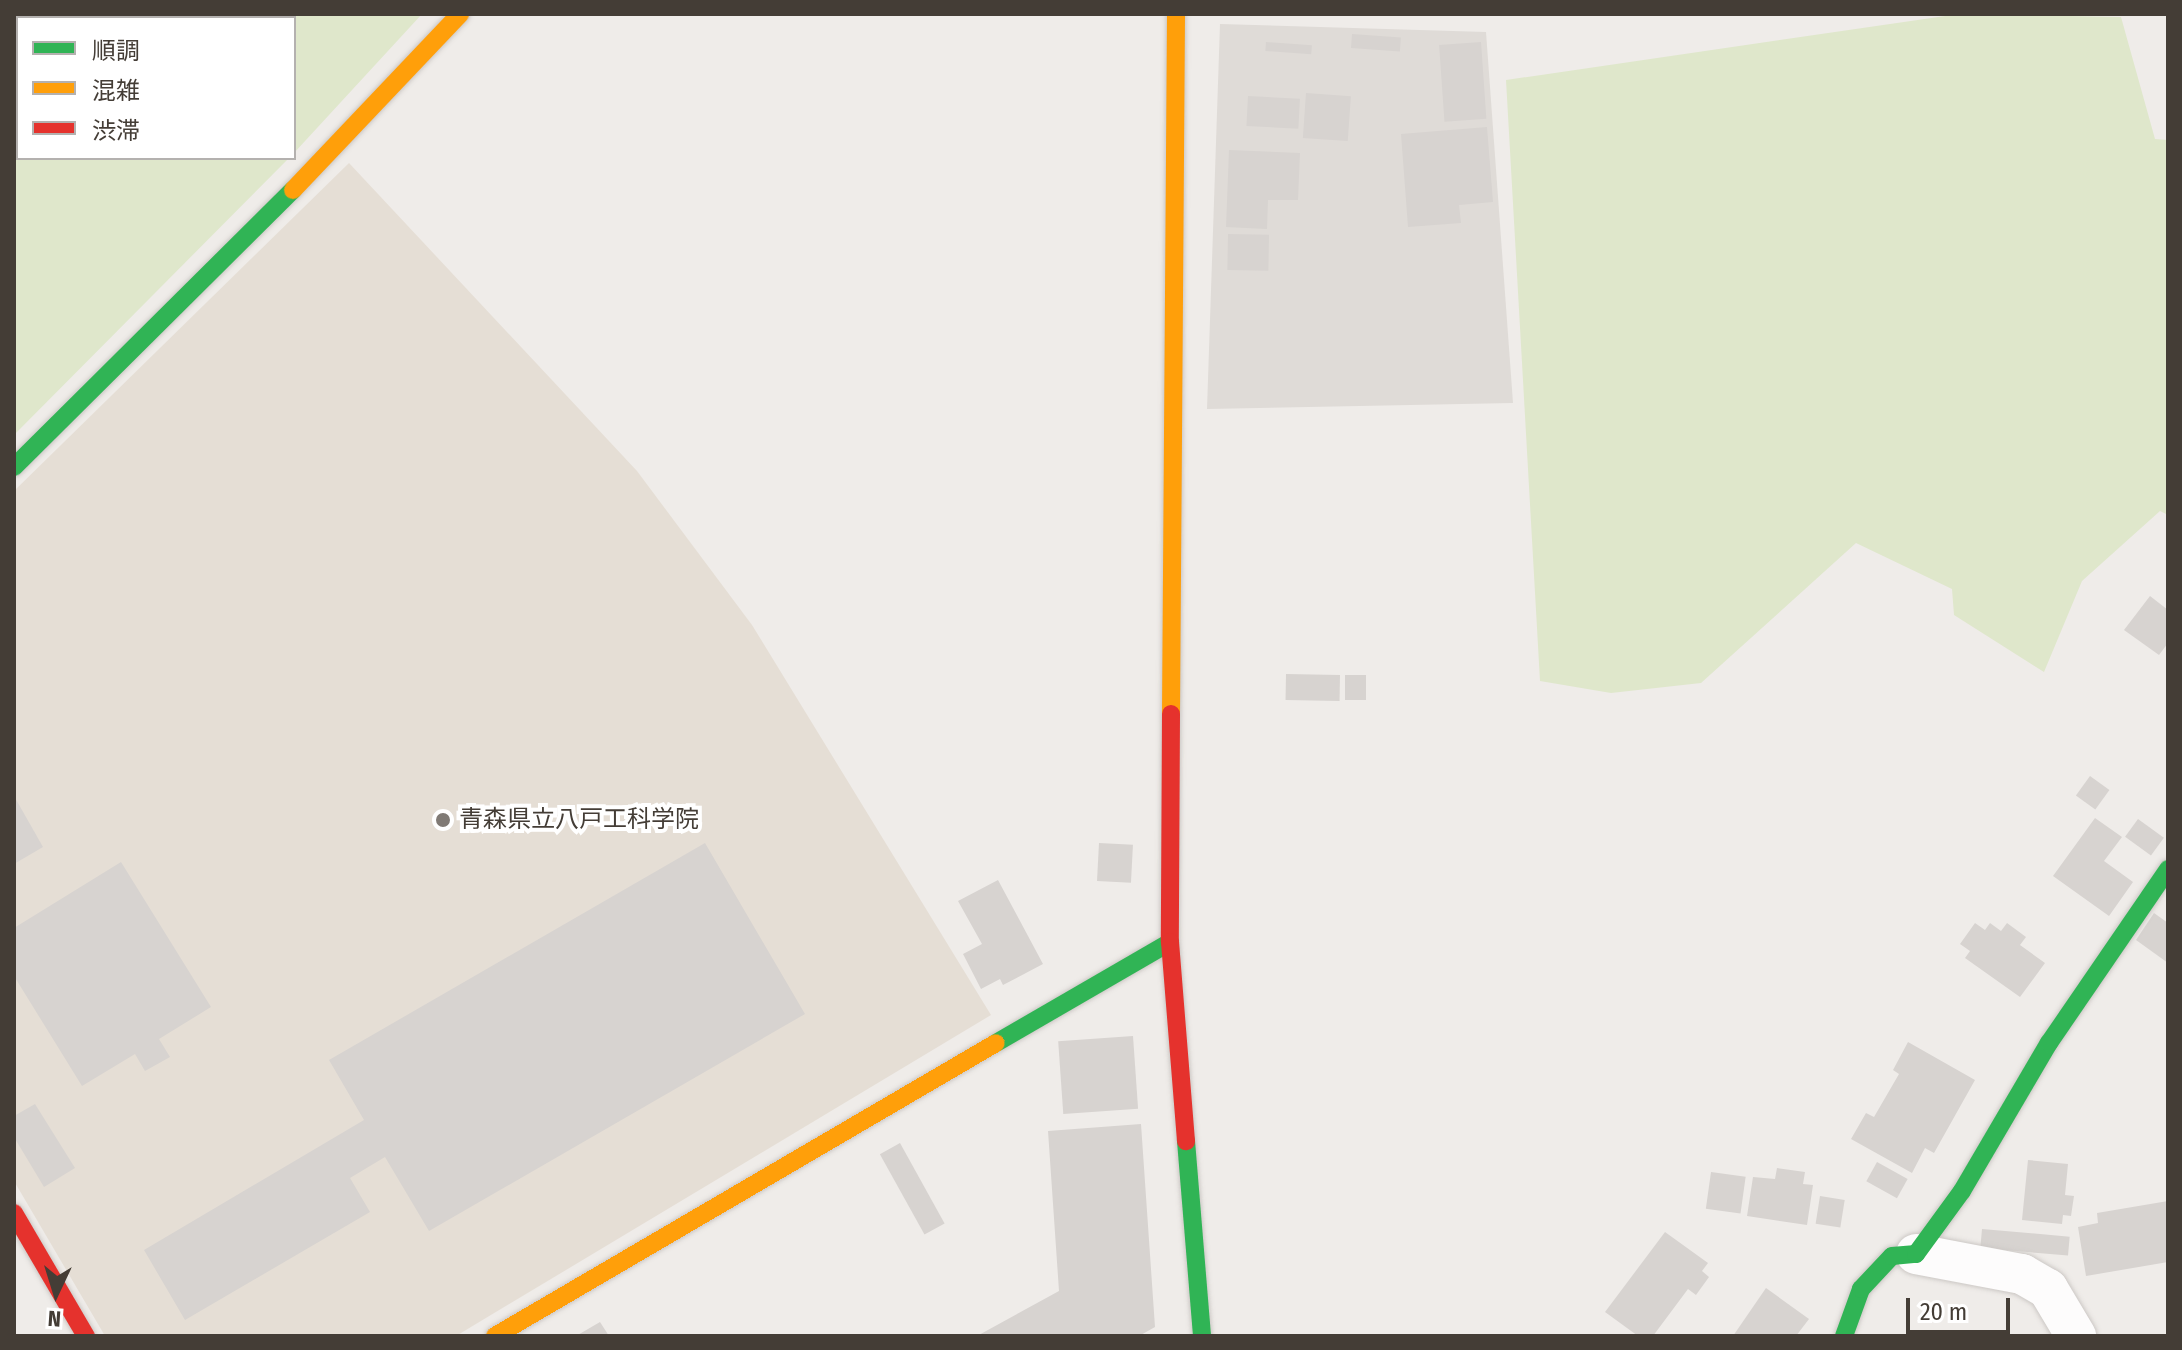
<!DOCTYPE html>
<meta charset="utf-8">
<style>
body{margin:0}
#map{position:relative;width:2182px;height:1350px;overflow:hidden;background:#efece9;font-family:"Fira Sans Condensed","Noto Sans JP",sans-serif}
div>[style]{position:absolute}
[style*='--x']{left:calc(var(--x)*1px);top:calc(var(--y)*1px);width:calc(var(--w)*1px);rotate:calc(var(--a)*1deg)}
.industrial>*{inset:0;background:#dfdbd7}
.education>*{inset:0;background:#e5ded5}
.green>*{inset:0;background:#dfe7cb}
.building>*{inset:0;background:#d7d3d0;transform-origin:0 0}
.roads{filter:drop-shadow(0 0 2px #ccc8c5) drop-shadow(0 0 2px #ccc8c5)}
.street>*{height:40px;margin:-20px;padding:0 20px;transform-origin:20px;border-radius:20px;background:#fdfcfc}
.fast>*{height:18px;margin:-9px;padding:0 9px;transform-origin:9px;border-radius:9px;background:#30b455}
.slow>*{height:18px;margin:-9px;padding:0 9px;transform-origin:9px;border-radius:9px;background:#ff9f0a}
.jam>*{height:18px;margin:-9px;padding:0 9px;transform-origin:9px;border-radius:9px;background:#e5322d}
.dots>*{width:22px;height:22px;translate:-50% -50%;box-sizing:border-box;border:4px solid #fff;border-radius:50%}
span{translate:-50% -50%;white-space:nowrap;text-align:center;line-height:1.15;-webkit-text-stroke:8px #fff;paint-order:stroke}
.poi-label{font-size:24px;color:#443d36}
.left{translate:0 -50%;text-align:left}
.frame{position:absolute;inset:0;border:16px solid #443d36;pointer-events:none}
.legend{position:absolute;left:16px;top:16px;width:280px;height:144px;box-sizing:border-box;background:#fff;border:2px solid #b4b1af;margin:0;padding:10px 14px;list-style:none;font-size:24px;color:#443d36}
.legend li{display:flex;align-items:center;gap:16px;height:40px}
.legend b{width:40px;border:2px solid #b4b1af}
.north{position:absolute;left:16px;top:1254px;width:80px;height:80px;-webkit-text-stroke:6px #fff;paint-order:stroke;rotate:184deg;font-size:22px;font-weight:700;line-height:32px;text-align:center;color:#443d36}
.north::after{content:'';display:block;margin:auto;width:28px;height:36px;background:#443d36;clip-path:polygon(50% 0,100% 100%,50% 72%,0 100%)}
.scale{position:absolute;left:1906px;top:1298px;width:104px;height:36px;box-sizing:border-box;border:4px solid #443d36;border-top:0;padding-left:10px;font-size:24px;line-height:28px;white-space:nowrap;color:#443d36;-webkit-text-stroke:6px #fff;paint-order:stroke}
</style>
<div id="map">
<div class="industrial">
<i style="clip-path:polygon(1220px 24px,1486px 32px,1513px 403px,1207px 409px)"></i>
</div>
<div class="education">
<i style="clip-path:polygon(349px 163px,637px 471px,752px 625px,991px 1015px,456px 1336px,105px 1336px,14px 1181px,14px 491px)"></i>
</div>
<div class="green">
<i style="clip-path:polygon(14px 14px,422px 14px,294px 153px,294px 18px,18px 18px,18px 158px,289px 158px,14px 435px)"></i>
<i style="clip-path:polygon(1959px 14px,2121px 17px,2155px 139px,2168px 140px,2168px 515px,2160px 511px,2082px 581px,2044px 672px,1954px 615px,1952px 589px,1856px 543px,1701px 683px,1611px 693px,1540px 681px,1506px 80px)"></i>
</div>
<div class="building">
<i style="left:1352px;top:34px;width:49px;height:14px;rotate:4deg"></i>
<i style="left:1266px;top:42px;width:46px;height:9px;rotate:4deg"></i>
<i style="left:1481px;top:42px;width:77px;height:42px;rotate:86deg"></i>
<i style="left:1306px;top:93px;width:45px;height:45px;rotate:4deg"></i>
<i style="left:1248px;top:96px;width:52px;height:30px;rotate:3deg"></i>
<i style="clip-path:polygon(1487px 127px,1493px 202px,1459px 205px,1461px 223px,1408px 227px,1401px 134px)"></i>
<i style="clip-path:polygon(1229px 150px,1300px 153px,1298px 200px,1268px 200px,1267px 229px,1226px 227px)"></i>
<i style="left:1228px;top:234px;width:41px;height:36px;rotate:1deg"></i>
<i style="clip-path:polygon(2150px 596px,2168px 610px,2168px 643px,2159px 655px,2124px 630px)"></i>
<i style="left:1286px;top:674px;width:54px;height:26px;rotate:1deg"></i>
<i style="left:1345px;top:675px;width:21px;height:25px"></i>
<i style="left:2090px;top:776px;width:24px;height:24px;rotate:36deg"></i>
<i style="clip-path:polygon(14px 796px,43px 847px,14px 864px)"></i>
<i style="clip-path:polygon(2095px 818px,2122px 837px,2104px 861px,2133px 882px,2109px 916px,2053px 876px)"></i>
<i style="left:2138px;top:819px;width:32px;height:22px;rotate:36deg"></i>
<i style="clip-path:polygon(705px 843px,805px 1014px,429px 1231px,385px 1157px,350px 1178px,370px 1212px,185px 1320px,144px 1250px,364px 1120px,329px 1060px)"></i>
<i style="left:1099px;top:843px;width:34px;height:38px;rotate:3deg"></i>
<i style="clip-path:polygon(121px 862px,211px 1007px,159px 1039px,170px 1057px,145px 1071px,135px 1054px,82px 1086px,14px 976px,14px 928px)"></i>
<i style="clip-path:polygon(998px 880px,1043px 964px,1003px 985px,1000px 979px,981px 989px,963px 954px,982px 944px,958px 901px)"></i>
<i style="clip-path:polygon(2154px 913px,2168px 923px,2168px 963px,2136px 940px)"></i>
<i style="clip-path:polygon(1975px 923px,1985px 930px,1990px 923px,2001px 931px,2007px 923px,2026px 937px,2020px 945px,2045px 963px,2020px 997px,1965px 958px,1970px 951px,1960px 944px)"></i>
<i style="left:1133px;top:1036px;width:73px;height:75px;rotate:86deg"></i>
<i style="clip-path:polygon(1908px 1042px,1975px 1080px,1934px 1153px,1925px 1148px,1912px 1173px,1851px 1139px,1866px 1113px,1874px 1117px,1899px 1074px,1893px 1070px)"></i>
<i style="clip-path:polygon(35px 1104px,75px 1168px,44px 1187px,14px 1137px,14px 1116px)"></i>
<i style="clip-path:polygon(1141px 1124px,1155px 1327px,1139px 1336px,977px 1336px,1059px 1291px,1048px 1131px)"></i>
<i style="left:900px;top:1143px;width:92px;height:23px;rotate:61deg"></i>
<i style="clip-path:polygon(2028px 1160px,2068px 1164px,2065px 1195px,2074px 1196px,2071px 1216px,2063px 1215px,2062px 1224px,2022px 1220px)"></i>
<i style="left:1877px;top:1162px;width:35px;height:22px;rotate:29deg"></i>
<i style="clip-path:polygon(1777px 1168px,1805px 1172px,1803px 1184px,1813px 1185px,1807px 1225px,1747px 1216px,1753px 1177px,1775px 1179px)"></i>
<i style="left:1711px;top:1172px;width:35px;height:37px;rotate:8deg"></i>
<i style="left:1820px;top:1196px;width:25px;height:28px;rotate:9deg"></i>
<i style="clip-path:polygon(2168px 1201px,2168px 1262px,2086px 1276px,2078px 1227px,2098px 1223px,2097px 1213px)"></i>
<i style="left:1982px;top:1229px;width:88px;height:19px;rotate:5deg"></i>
<i style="clip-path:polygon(1665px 1232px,1708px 1263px,1702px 1271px,1709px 1277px,1696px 1295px,1688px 1289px,1653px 1336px,1638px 1336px,1605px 1312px)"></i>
<i style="clip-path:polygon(1766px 1288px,1809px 1319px,1796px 1336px,1733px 1336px)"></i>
<i style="clip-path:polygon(600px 1322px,609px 1336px,576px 1336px)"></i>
</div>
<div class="roads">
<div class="street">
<i style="--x:1916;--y:1254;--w:108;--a:10.7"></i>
<i style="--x:2022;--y:1274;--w:30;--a:30"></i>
<i style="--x:2048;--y:1289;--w:55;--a:59.2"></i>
</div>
<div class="fast">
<i style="--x:14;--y:467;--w:393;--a:-44.8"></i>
<i style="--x:996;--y:1043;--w:201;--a:-30.1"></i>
<i style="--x:1186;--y:1141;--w:196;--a:85.3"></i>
<i style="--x:1844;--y:1336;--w:50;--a:-70.1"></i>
<i style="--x:1861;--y:1289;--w:45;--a:-46.8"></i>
<i style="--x:1892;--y:1256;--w:24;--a:-5"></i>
<i style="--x:1916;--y:1254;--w:78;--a:-53.9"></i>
<i style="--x:1962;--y:1191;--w:172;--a:-59.6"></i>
<i style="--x:2049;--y:1043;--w:211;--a:-55.6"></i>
</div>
<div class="slow">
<i style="--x:293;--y:190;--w:243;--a:-46.5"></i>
<i style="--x:1171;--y:714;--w:700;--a:-89.59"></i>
<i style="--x:495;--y:1336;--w:580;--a:-30.32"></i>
</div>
<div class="jam">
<i style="--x:1171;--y:714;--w:228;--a:90.3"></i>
<i style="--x:1170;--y:942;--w:200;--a:85.4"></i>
<i style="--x:14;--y:1213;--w:143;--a:59.7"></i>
</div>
</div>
<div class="dots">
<i style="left:443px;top:820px;background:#807a75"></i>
</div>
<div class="poi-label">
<span class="left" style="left:459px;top:820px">青森県立八戸工科学院</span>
</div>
<div class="frame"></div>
<ul class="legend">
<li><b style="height:10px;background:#30b455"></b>順調</li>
<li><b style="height:10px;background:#ff9f0a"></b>混雑</li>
<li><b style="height:10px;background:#e5322d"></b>渋滞</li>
</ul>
<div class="north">N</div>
<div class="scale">20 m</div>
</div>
